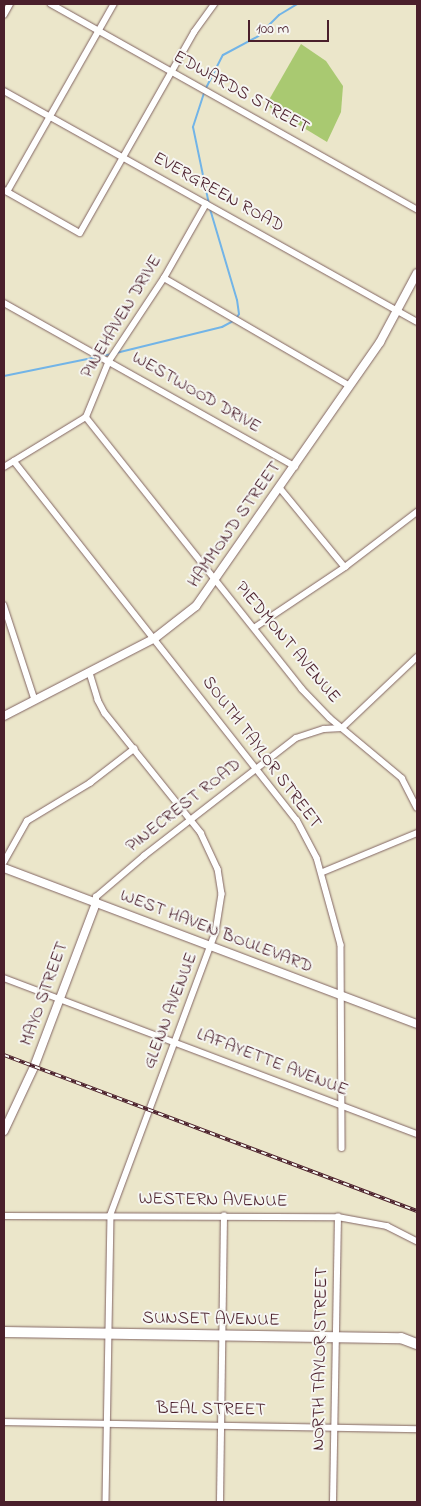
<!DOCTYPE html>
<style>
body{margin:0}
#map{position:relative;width:421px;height:1506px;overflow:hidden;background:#ebe6ca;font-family:"Indie Flower",sans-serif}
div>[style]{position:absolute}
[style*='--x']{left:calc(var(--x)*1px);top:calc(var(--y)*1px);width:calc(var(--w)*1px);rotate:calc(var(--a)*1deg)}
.green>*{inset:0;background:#a9c971}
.stream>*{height:2px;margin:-1px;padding:0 1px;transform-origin:1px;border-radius:1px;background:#72b4e7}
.roads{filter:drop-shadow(0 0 1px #826563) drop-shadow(0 0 1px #826563)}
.minor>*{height:5.5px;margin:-2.75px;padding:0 2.75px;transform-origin:2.75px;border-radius:2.75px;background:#fff}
.tertiary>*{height:8px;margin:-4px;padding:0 4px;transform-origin:4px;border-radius:4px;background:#fff}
.primary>*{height:10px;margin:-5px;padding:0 5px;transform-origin:5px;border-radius:5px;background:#fff}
.rail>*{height:4px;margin-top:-2px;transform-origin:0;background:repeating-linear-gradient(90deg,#f6f6f2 0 5.5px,#4a1f2b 0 11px);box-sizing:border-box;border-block:1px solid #4a1f2b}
span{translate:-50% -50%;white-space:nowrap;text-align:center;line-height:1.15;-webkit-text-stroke:4px #f6f6f2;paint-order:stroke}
.street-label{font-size:18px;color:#4a1f2b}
.frame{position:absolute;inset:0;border:5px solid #4a1f2b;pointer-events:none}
.scale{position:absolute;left:248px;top:20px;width:81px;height:22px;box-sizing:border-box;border:2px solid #4a1f2b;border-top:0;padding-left:6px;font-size:15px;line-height:18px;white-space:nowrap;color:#4a1f2b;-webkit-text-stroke:4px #f6f6f2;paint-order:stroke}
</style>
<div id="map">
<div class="green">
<i style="clip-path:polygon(301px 44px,326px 61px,343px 86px,341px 112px,327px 142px,266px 105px)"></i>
</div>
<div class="stream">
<i style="--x:206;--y:88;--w:37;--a:-63"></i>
<i style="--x:223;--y:55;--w:40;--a:-28"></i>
<i style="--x:258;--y:36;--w:30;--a:-45"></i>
<i style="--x:279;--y:15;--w:21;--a:-31"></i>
<i style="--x:204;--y:93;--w:36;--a:108"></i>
<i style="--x:193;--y:127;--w:79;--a:78.3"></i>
<i style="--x:116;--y:353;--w:109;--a:-13.8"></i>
<i style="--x:222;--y:327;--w:15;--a:-28"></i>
<i style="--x:235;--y:320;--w:7;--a:-56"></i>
<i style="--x:239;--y:314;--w:14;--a:-98"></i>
<i style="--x:237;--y:300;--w:95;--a:-106.5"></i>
<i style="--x:102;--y:356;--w:10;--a:-11"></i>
<i style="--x:4;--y:376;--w:95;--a:-11.5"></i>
</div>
<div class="roads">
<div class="minor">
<i style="--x:51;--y:4;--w:420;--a:29.3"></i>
<i style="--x:4;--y:15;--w:13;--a:-61"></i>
<i style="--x:4;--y:91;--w:473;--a:29.2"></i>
<i style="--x:4;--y:190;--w:87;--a:29.5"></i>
<i style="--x:80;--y:233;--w:231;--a:-60.4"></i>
<i style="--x:194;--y:32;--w:34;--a:-54"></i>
<i style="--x:7;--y:192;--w:216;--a:-60.4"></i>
<i style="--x:164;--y:278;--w:215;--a:30.1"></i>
<i style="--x:4;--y:303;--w:334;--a:29.3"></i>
<i style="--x:86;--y:417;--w:347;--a:51.5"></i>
<i style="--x:302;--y:689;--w:40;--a:46"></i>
<i style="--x:330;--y:718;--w:94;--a:39.8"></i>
<i style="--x:402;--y:778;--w:33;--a:63"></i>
<i style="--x:14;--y:461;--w:457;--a:51.8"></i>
<i style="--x:297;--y:820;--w:43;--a:62.2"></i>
<i style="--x:317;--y:858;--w:90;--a:74.6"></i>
<i style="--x:341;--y:945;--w:203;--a:89.7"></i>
<i style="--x:4;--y:467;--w:96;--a:-31.4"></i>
<i style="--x:86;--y:417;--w:61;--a:-67.7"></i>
<i style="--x:109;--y:361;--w:100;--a:-56.5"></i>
<i style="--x:164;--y:278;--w:85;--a:-60.4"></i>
<i style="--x:280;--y:488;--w:102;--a:50.6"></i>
<i style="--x:4;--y:605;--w:100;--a:71.9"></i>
<i style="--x:254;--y:628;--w:110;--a:-33.8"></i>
<i style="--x:345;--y:567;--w:91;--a:-37.4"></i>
<i style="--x:90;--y:673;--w:28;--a:73"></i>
<i style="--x:98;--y:700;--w:15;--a:62"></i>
<i style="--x:105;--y:713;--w:154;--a:51.3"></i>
<i style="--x:201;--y:833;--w:40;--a:65"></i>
<i style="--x:218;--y:869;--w:25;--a:81"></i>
<i style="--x:222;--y:894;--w:38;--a:99"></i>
<i style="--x:216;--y:932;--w:302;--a:110.4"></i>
<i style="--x:111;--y:1215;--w:287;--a:91"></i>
<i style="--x:4;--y:862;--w:47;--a:-60.7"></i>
<i style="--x:27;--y:821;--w:74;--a:-31.1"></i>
<i style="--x:90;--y:783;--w:56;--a:-37.7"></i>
<i style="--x:323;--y:872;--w:102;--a:-22.5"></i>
<i style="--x:96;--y:903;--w:6;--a:-90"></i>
<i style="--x:96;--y:897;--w:63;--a:-40.5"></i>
<i style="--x:144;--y:856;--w:192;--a:-37.8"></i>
<i style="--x:296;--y:738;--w:29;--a:-18"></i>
<i style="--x:324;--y:729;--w:18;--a:-3"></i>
<i style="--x:342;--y:728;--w:103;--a:-43.4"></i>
<i style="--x:4;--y:978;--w:441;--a:20.7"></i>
<i style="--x:4;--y:1216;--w:334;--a:0.2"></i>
<i style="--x:338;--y:1217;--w:50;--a:10.4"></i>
<i style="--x:387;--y:1226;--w:34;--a:27"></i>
<i style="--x:4;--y:1422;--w:413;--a:1"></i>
<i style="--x:220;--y:1502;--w:286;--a:-89.2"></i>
<i style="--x:333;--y:1502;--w:285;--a:-89"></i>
</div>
<div class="tertiary">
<i style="--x:4;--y:716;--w:170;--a:-27.3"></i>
<i style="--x:155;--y:638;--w:52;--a:-38"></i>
<i style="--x:196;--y:606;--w:322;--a:-55.1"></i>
<i style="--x:380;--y:342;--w:78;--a:-61.8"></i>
<i style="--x:4;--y:868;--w:441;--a:20.7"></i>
<i style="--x:4;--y:1131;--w:71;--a:-64.9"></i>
<i style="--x:34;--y:1067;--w:175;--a:-69.3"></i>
</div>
<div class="primary">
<i style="--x:4;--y:1332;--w:397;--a:0.9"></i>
<i style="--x:401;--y:1338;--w:17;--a:21"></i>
</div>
</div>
<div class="rail">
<i style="--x:4;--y:1055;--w:441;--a:20.7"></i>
</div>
<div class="street-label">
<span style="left:241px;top:93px;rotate:29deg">EDWARDS STREET</span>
<span style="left:218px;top:193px;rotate:29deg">EVERGREEN ROAD</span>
<span style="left:122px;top:317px;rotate:-59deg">PINEHAVEN DRIVE</span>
<span style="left:196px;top:393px;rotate:30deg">WESTWOOD DRIVE</span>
<span style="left:235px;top:525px;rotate:-55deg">HAMMOND STREET</span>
<span style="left:287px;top:643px;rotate:50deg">PIEDMONT AVENUE</span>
<span style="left:261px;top:753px;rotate:53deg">SOUTH TAYLOR STREET</span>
<span style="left:184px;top:806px;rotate:-38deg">PINECREST ROAD</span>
<span style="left:216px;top:932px;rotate:21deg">WEST HAVEN BOULEVARD</span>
<span style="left:45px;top:994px;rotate:-70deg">MAYO STREET</span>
<span style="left:171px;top:1011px;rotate:-69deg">GLENN AVENUE</span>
<span style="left:272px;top:1063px;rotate:21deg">LAFAYETTE AVENUE</span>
<span style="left:213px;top:1201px;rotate:1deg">WESTERN AVENUE</span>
<span style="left:211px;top:1320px;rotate:1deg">SUNSET AVENUE</span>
<span style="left:321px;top:1359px;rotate:-89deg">NORTH TAYLOR STREET</span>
<span style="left:211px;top:1410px;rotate:1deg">BEAL STREET</span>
</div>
<div class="frame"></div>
<div class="scale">100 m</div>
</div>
